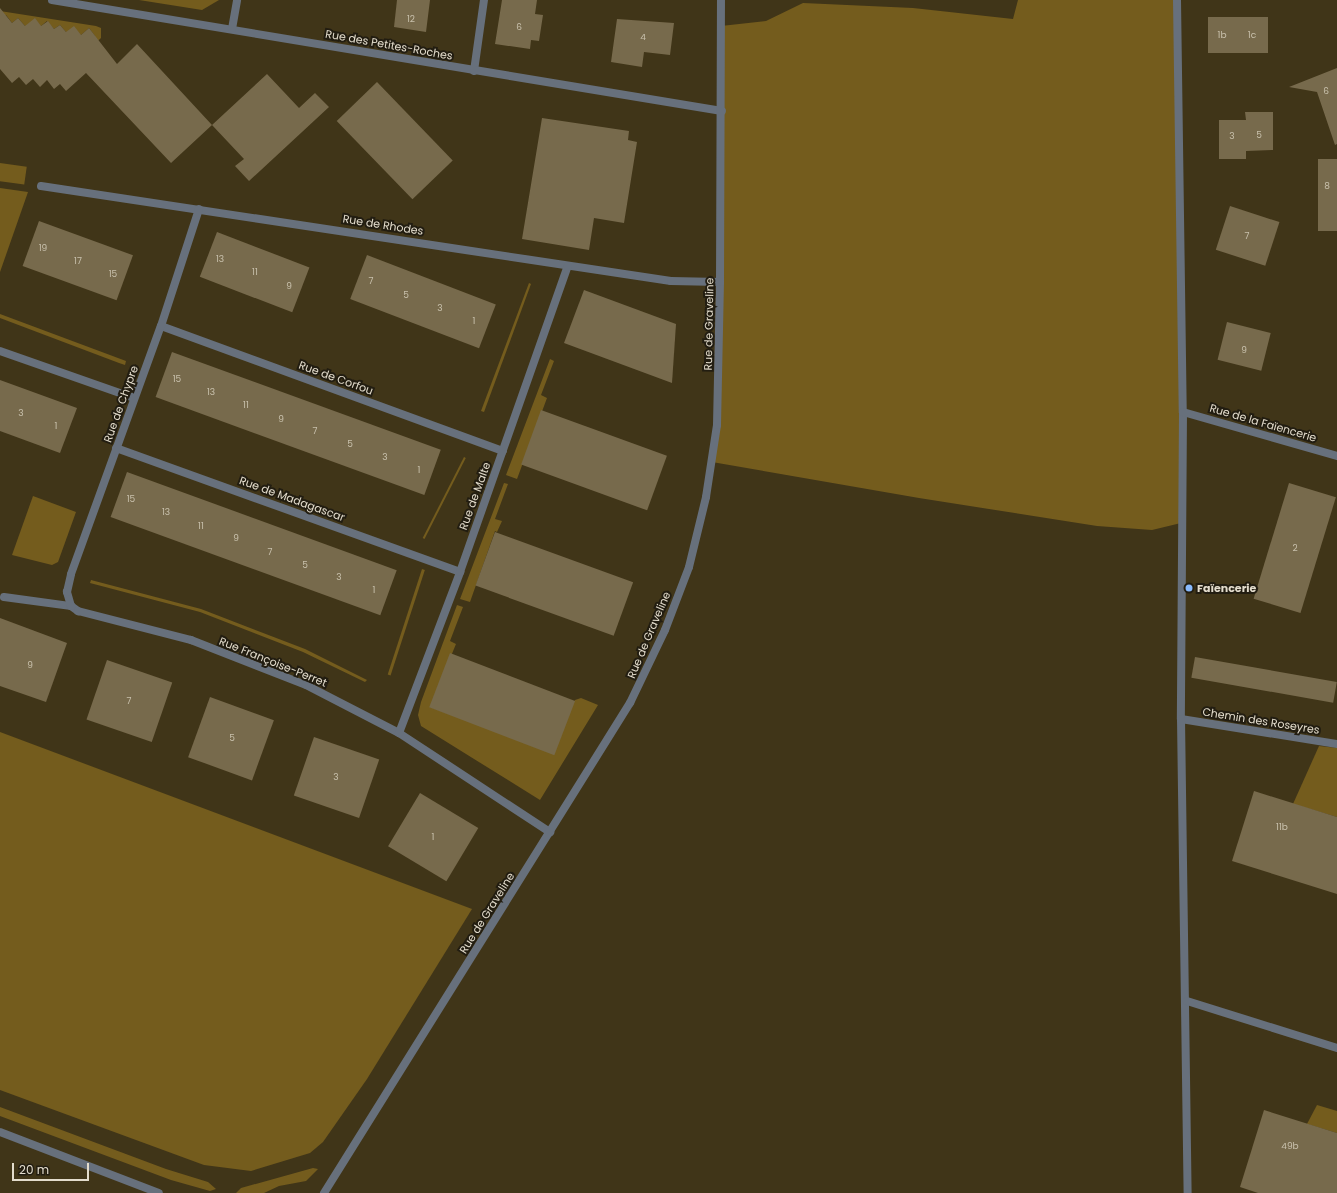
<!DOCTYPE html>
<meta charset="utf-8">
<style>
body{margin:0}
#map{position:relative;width:1337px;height:1193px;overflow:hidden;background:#403518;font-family:Poppins,sans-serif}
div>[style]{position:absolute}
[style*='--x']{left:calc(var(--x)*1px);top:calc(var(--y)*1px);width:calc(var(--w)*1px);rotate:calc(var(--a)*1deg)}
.green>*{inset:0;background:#745c1d;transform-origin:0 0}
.building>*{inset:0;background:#776a4c;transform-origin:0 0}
.service>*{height:8px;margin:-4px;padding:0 4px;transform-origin:4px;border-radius:4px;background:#67707c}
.minor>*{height:8px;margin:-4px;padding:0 4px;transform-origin:4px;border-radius:4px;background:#67707c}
.tertiary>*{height:8px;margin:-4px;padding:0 4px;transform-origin:4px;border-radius:4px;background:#67707c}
.dots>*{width:11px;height:11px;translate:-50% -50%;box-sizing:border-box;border:2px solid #221d11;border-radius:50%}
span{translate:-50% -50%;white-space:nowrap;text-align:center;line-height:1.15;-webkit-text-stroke:4px #221d11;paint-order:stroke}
.number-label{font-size:9px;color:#c8c0ac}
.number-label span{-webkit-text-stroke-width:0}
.street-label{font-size:11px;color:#e3dccc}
.poi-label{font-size:11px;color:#e3dccc;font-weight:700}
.left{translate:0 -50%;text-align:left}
.scale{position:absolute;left:12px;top:1163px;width:77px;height:18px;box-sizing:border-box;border:2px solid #e3dccc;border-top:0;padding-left:5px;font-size:12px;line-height:14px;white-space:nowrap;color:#e3dccc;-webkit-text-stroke:3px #221d11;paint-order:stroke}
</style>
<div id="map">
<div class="green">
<i style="clip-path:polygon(139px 0,219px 0,202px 10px)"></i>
<i style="clip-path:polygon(1018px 0,1177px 0,1181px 523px,1152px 530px,1097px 526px,919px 498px,712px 462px,717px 425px,721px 26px,766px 21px,803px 3px,913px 8px,1013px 19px)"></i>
<i style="clip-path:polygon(0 11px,96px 26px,101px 28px,101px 38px,89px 49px,85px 44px,95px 36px,89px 28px,81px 35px,66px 32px,60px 25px,54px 29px,47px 21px,41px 26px,25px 26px,18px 18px,12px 23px,6px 15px,0 19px)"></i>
<i style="left:0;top:163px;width:27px;height:18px;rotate:8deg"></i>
<i style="clip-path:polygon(0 188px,28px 192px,0 272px)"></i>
<i style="clip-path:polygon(529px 283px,531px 284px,484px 412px,481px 411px)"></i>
<i style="clip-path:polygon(0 314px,126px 361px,125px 365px,119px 363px,0 318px)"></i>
<i style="clip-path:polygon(550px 359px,554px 361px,541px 395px,547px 398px,517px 479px,506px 475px)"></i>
<i style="left:464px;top:457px;width:2px;height:91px;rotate:27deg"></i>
<i style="clip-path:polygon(504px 483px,508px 484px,495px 519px,502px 521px,497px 532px,495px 531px,470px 602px,460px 599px)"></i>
<i style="clip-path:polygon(33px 496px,76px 512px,58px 562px,52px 565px,12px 555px)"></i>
<i style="left:422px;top:569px;width:3px;height:111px;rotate:18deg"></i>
<i style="clip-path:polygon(91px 580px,201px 609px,305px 649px,367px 680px,365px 682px,303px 652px,200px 612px,90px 583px)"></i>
<i style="clip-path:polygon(457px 605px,463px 607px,450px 641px,456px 644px,430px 707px,545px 750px,575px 700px,581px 698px,598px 705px,540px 800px,421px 726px,418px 715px,421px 702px)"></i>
<i style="clip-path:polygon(0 732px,472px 909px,367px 1079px,323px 1142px,310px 1153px,251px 1171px,204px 1165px,0 1090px)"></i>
<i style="clip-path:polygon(1319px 746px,1337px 748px,1337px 817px,1293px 804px)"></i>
<i style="clip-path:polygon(1317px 1105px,1337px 1111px,1337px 1133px,1307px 1124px)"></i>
<i style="clip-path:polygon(0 1107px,166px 1169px,208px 1182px,216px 1189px,210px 1191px,171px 1180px,0 1116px)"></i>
<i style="clip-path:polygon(313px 1168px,318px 1169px,306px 1181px,279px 1186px,264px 1193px,236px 1193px,241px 1188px)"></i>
</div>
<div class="building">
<i style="clip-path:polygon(397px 0,430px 0,426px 32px,394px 27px)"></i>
<i style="clip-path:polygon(502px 0,537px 0,535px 14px,543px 15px,539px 41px,531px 40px,530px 49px,495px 44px)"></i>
<i style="clip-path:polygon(0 8px,12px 23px,18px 18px,25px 26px,35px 18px,41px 26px,48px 21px,54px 29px,60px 25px,66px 32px,74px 26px,81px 35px,89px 28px,117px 64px,137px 44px,212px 125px,171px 163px,86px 73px,66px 91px,60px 84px,54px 89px,47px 80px,40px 87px,33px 79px,26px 85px,19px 77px,12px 83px,0 69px)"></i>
<i style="left:1208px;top:17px;width:60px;height:36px"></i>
<i style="clip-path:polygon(617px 19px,674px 23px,670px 55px,644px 52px,642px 67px,611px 62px)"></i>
<i style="clip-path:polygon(1337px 68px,1337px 144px,1335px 145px,1317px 92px,1289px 87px)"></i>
<i style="clip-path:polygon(267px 74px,299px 108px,315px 93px,329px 107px,249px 181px,235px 166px,244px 159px,212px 125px)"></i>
<i style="left:377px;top:82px;width:109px;height:56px;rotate:46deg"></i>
<i style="clip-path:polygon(1245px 112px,1273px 112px,1273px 150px,1246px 151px,1246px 159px,1219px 159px,1219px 120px,1246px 120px)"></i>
<i style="clip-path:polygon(542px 118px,629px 131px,628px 140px,637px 142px,624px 223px,594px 218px,589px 250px,522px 239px)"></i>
<i style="left:1318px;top:159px;width:19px;height:72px"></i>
<i style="left:1230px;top:206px;width:52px;height:46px;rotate:18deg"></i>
<i style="left:39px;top:221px;width:100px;height:48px;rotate:20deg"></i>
<i style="left:217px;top:232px;width:99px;height:48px;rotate:21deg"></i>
<i style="left:367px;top:255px;width:138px;height:47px;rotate:21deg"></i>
<i style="clip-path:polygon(584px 290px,676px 324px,672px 383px,564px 343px)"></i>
<i style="left:1227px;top:322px;width:45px;height:39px;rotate:14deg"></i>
<i style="left:172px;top:352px;width:286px;height:48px;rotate:20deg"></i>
<i style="clip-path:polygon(0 380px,77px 408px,60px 453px,0 431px)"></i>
<i style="left:541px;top:410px;width:134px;height:58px;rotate:20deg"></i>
<i style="left:127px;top:472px;width:287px;height:48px;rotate:20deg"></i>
<i style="left:1289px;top:483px;width:49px;height:121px;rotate:17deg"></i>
<i style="left:495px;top:532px;width:147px;height:57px;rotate:20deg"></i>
<i style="clip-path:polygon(0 618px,67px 643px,46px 702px,0 686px)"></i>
<i style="left:450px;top:653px;width:134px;height:58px;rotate:21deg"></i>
<i style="left:1195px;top:657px;width:144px;height:21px;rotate:10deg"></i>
<i style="left:107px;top:660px;width:69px;height:63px;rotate:19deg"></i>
<i style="left:210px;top:697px;width:68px;height:64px;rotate:20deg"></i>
<i style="left:314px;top:737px;width:69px;height:62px;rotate:19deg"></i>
<i style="clip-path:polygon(1254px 791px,1337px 817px,1337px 894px,1232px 861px)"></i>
<i style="left:420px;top:793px;width:68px;height:62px;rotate:31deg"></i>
<i style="clip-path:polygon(1264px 1110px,1337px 1133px,1337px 1193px,1258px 1193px,1240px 1187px)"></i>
</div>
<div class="service">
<i style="--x:474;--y:71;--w:72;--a:-82"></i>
<i style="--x:0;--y:351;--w:142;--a:19.3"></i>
<i style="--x:1181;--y:719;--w:158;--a:9.1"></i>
</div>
<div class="minor">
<i style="--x:52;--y:0;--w:679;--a:9.41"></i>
<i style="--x:1177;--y:0;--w:412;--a:89.2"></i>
<i style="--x:1183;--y:412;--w:307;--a:90.4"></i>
<i style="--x:1181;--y:719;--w:474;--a:89.2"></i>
<i style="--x:232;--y:29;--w:29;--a:-80"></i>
<i style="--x:41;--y:186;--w:637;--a:8.58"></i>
<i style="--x:671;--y:281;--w:49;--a:1.2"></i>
<i style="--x:161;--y:326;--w:364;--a:20.1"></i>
<i style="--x:1183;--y:412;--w:160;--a:15.9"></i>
<i style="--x:116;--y:448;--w:366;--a:19.8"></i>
<i style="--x:4;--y:597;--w:68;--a:7.7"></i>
<i style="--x:71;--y:606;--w:9;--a:36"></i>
<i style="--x:78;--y:611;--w:117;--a:14.4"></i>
<i style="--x:191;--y:640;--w:123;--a:21.4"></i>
<i style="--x:306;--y:685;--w:105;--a:27.3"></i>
<i style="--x:399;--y:733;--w:181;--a:33.3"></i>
<i style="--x:71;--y:606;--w:15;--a:-106"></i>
<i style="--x:67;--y:592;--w:18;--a:-77"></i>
<i style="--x:71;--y:574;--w:264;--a:-70.1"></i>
<i style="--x:161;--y:326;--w:123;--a:-72"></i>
<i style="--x:399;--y:733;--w:172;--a:-69.2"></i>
<i style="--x:460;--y:572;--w:324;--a:-70.6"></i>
<i style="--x:1187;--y:1001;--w:157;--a:17.4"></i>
<i style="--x:324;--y:1193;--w:578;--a:-58.02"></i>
<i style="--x:630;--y:703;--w:81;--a:-64.4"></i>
<i style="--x:665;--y:630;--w:67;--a:-69.1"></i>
<i style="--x:689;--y:567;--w:72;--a:-76.3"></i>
<i style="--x:706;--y:497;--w:73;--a:-81.3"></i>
<i style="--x:717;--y:425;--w:143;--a:-88.8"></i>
<i style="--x:720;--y:282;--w:282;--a:-89.8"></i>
</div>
<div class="tertiary">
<i style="--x:0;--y:1132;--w:170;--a:21"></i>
</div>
<div class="dots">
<i style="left:1189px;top:588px;background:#89bafc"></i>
</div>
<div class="number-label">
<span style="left:411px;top:19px">12</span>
<span style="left:519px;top:27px">6</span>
<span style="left:1222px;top:35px">1b</span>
<span style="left:1252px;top:35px">1c</span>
<span style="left:643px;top:37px">4</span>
<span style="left:1326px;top:91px">6</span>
<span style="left:1259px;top:135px">5</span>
<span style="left:1232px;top:136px">3</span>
<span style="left:1327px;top:186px">8</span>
<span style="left:1247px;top:236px">7</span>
<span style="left:43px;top:248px">19</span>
<span style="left:220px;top:259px">13</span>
<span style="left:78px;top:261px">17</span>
<span style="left:255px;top:272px">11</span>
<span style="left:113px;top:274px">15</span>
<span style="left:371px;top:281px">7</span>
<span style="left:289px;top:286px">9</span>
<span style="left:406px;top:295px">5</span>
<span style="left:440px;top:308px">3</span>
<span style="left:474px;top:321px">1</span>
<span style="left:1244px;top:350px">9</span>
<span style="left:177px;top:379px">15</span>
<span style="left:211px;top:392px">13</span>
<span style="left:246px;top:405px">11</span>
<span style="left:21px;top:413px">3</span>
<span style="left:281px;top:419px">9</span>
<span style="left:56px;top:426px">1</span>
<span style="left:315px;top:431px">7</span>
<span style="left:350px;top:444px">5</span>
<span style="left:385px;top:457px">3</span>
<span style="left:419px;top:470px">1</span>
<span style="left:131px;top:499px">15</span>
<span style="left:166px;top:512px">13</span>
<span style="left:201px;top:526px">11</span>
<span style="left:236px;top:538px">9</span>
<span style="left:1295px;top:548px">2</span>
<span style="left:270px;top:552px">7</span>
<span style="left:305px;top:565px">5</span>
<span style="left:339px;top:577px">3</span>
<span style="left:374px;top:590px">1</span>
<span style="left:30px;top:665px">9</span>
<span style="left:129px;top:701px">7</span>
<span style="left:232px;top:738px">5</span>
<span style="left:336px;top:777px">3</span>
<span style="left:1282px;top:827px">11b</span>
<span style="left:433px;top:837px">1</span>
<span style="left:1290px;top:1146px">49b</span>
</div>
<div class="street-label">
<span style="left:389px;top:45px;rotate:10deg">Rue des Petites-Roches</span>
<span style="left:383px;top:225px;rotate:9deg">Rue de Rhodes</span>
<span style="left:709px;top:324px;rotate:-89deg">Rue de Graveline</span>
<span style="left:336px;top:378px;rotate:20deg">Rue de Corfou</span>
<span style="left:121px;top:404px;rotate:-70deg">Rue de Chypre</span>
<span style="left:1263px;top:423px;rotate:16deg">Rue de la Faïencerie</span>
<span style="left:475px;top:496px;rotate:-70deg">Rue de Malte</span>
<span style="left:292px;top:499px;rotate:20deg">Rue de Madagascar</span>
<span style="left:649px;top:635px;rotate:-67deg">Rue de Graveline</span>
<span style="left:273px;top:662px;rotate:22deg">Rue Françoise-Perret</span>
<span style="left:1261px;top:721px;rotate:9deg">Chemin des Roseyres</span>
<span style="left:487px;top:913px;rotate:-58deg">Rue de Graveline</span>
</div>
<div class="poi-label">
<span class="left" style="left:1197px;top:588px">Faïencerie</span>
</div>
<div class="scale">20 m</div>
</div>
